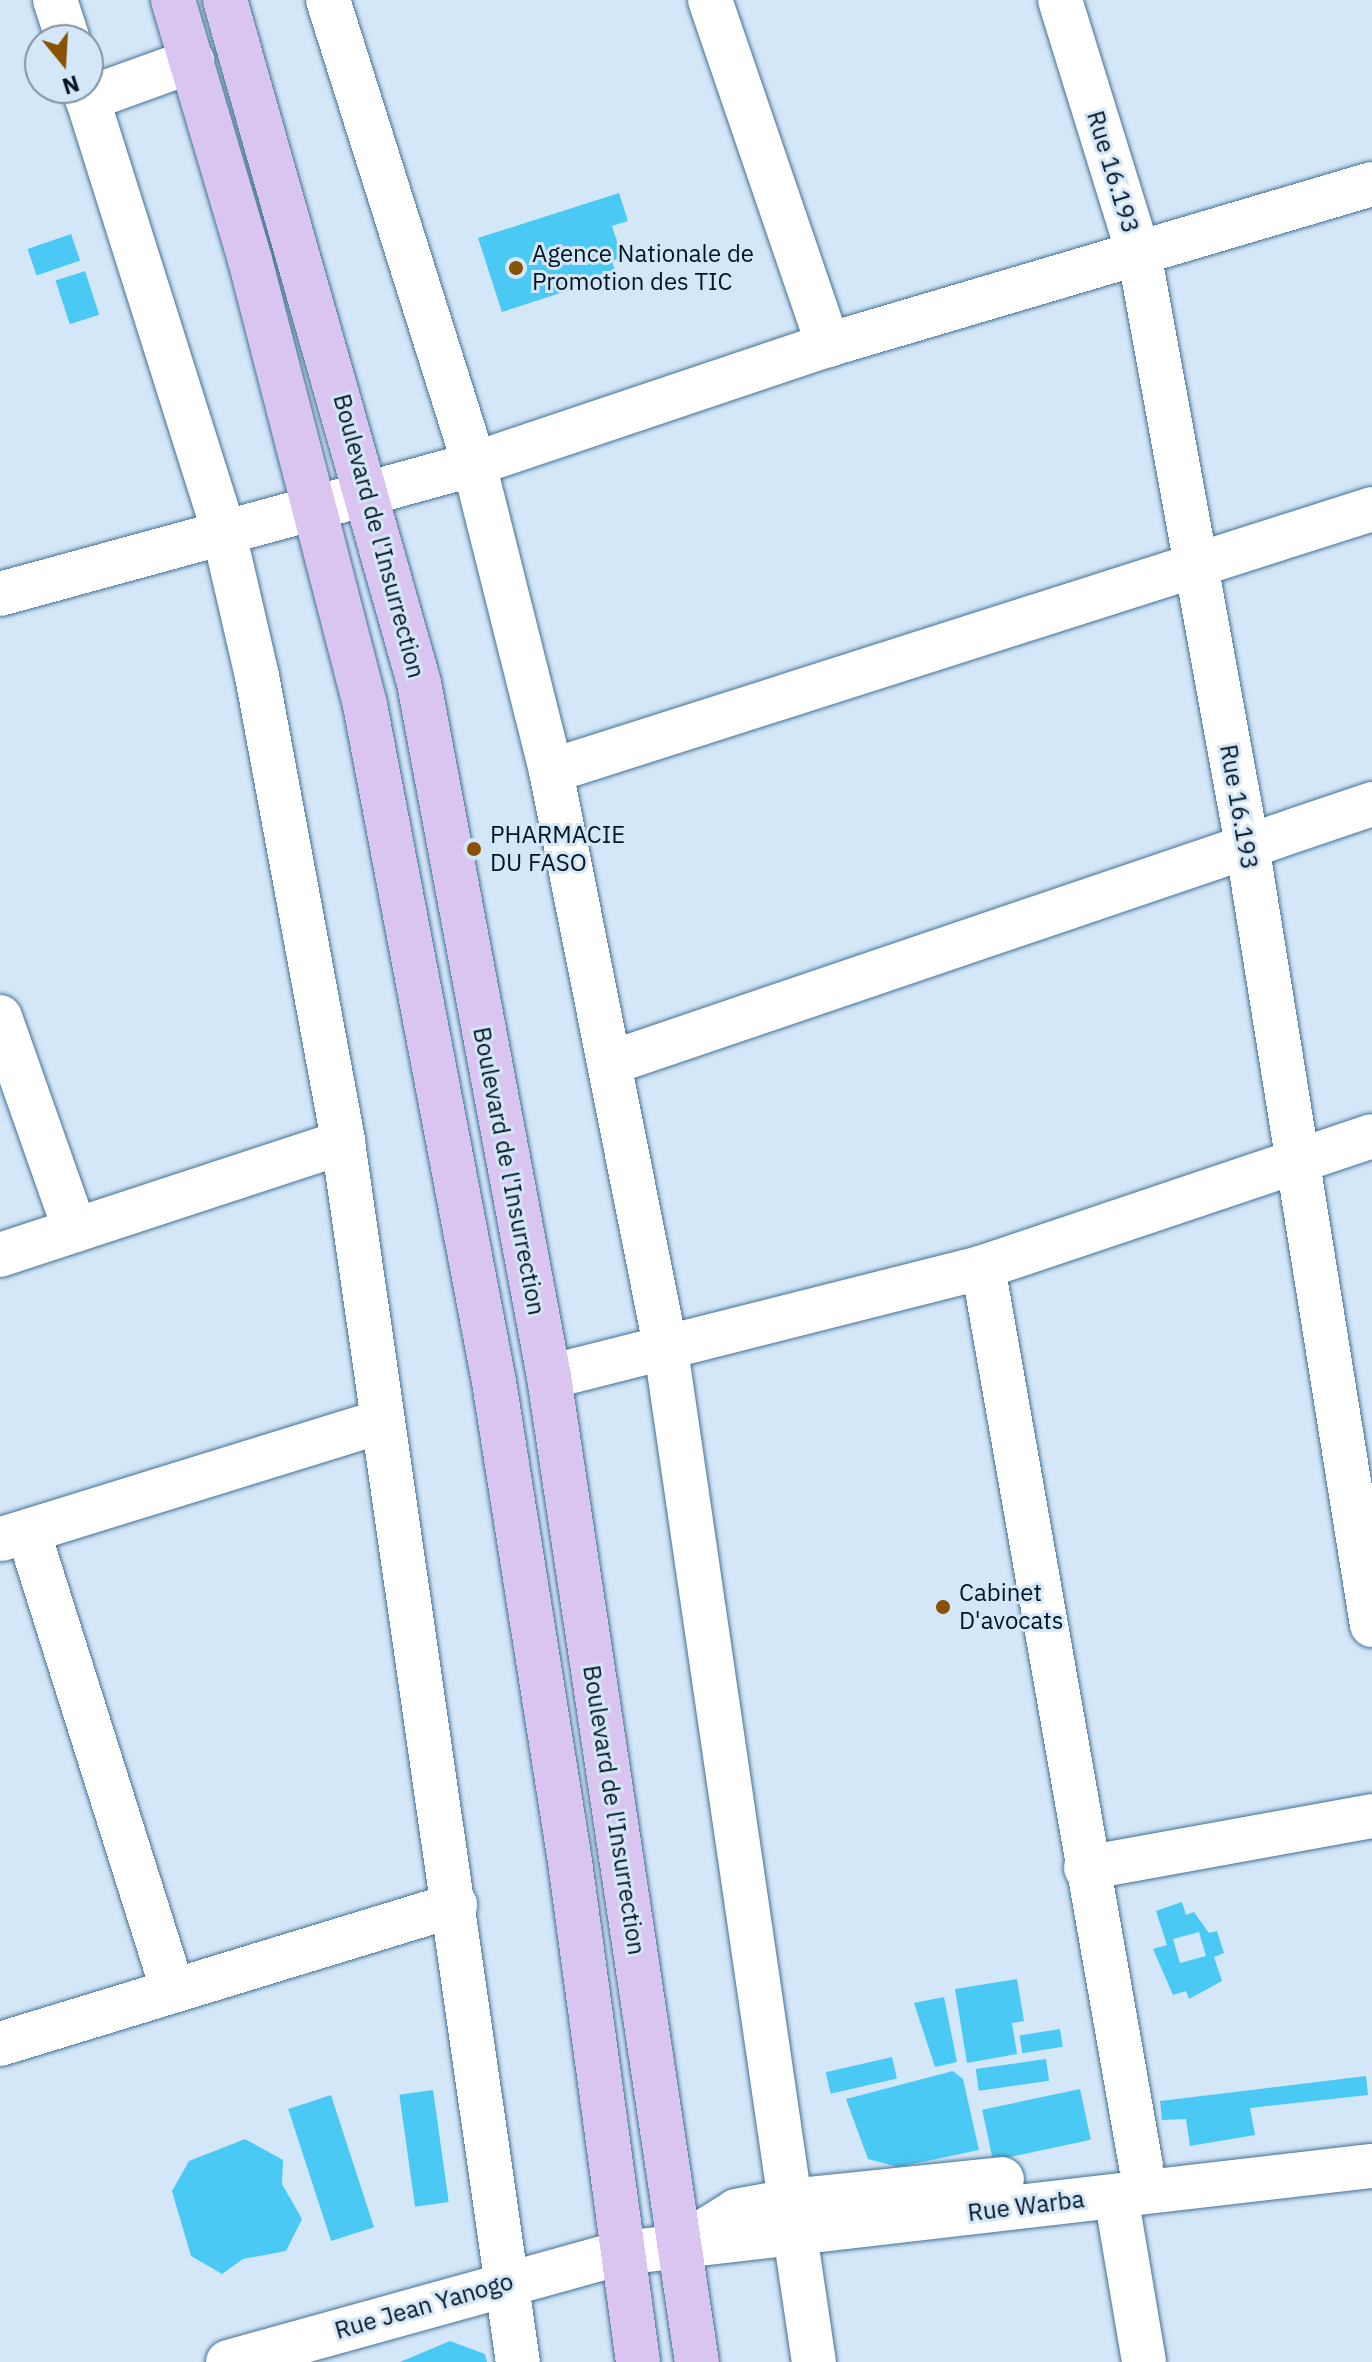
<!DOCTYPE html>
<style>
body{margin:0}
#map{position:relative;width:1372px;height:2362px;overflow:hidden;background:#d4e7f8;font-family:"IBM Plex Sans",sans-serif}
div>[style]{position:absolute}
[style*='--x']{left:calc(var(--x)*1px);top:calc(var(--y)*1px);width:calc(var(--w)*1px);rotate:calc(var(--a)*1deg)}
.building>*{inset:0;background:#4ac9f5;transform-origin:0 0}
.roads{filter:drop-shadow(0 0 2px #447196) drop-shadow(0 0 2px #447196)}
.street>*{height:44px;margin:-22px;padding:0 22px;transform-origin:22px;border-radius:22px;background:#fff}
.secondary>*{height:44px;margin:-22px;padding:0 22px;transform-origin:22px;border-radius:22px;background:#fff}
.primary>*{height:44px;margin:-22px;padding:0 22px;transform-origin:22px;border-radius:22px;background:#d9c5f0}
.dots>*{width:22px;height:22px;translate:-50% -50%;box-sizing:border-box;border:4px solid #d4e7f8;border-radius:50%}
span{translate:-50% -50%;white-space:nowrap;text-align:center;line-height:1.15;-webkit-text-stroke:6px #d4e7f8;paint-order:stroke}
.street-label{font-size:24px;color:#041523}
.poi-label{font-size:24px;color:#041523}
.left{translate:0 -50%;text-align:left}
.north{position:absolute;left:24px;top:24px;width:80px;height:80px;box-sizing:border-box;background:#d4e7f8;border:2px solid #8193a3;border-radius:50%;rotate:162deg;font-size:22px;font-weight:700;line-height:32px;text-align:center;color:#041523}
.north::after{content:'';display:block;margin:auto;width:28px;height:36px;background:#895103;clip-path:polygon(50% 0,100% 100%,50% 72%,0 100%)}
</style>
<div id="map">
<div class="building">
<i style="clip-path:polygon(619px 193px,628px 221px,612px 226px,622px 257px,612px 261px,616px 275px,502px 312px,478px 238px)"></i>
<i style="left:71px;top:234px;width:28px;height:46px;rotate:71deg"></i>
<i style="left:85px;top:271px;width:46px;height:31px;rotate:72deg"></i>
<i style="clip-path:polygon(evenodd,1182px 1902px,1186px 1915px,1194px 1912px,1209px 1933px,1217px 1931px,1224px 1953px,1214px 1957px,1222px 1981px,1189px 1999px,1186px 1991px,1173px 1995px,1153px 1949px,1167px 1945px,1156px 1911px,1182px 1902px,1199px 1932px,1206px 1956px,1180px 1963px,1173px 1939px,1199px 1932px)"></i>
<i style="clip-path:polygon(1017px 1979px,1024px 2021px,1012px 2023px,1017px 2054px,967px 2063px,955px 1989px)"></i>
<i style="clip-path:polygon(944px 1997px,957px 2062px,935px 2067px,914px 2003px)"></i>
<i style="left:1060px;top:2029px;width:18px;height:41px;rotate:81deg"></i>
<i style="left:892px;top:2057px;width:22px;height:68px;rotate:77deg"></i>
<i style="left:1046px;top:2059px;width:22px;height:71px;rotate:82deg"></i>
<i style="clip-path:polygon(953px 2071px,963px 2079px,979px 2150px,898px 2167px,868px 2159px,846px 2099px)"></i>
<i style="clip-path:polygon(1366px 2076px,1368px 2095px,1250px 2108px,1255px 2135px,1190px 2146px,1186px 2119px,1162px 2120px,1160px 2101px)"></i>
<i style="left:1080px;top:2089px;width:52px;height:100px;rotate:78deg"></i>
<i style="left:433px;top:2090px;width:113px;height:34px;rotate:82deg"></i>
<i style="left:331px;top:2095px;width:139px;height:45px;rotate:72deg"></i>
<i style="clip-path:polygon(245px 2139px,283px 2160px,282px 2184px,302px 2219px,286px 2251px,243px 2259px,222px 2274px,191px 2256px,172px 2191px,189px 2161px)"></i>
<i style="clip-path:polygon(450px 2341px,485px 2354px,487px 2362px,400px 2362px)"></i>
</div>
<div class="roads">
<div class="street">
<i style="--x:55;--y:0;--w:42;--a:72"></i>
<i style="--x:328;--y:0;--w:486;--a:72.5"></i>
<i style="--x:474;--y:464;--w:317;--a:75.9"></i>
<i style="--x:551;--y:771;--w:590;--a:78.77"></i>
<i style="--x:666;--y:1350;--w:860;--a:81.71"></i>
<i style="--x:710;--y:0;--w:365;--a:71.1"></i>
<i style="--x:1060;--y:0;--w:270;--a:72.8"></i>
<i style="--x:1140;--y:258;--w:597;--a:79.67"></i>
<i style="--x:1247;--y:845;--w:790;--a:80.9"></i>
<i style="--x:84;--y:88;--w:462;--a:72.5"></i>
<i style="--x:223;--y:529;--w:151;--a:77"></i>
<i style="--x:257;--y:676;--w:474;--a:79.5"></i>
<i style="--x:343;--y:1142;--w:1232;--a:81.84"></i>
<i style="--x:87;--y:99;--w:112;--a:-19.9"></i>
<i style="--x:0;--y:594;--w:492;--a:-15.3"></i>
<i style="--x:474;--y:464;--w:373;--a:-18.6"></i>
<i style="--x:828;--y:345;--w:567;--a:-16.49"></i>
<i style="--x:551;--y:771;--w:862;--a:-17.7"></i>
<i style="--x:0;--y:1017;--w:226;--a:70.6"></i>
<i style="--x:610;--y:1063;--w:805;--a:-18.77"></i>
<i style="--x:0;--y:1255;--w:361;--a:-18.2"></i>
<i style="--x:983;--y:1267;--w:913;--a:80.03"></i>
<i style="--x:549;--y:1377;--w:448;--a:-14.2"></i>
<i style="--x:983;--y:1267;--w:410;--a:-18.6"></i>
<i style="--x:28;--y:1531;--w:480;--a:72.5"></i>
<i style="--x:2;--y:1539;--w:397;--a:-17.2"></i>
<i style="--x:1086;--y:1868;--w:291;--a:-10.3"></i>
<i style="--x:0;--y:2044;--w:476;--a:-17"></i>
<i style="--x:1116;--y:2196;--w:168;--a:80.4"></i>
<i style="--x:795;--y:2234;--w:129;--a:81.6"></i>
<i style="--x:228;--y:2362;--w:409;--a:-15.5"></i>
</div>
<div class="secondary">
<i style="--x:703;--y:2232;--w:39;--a:-32"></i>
<i style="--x:736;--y:2211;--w:55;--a:-10.5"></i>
<i style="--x:790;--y:2201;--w:213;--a:-5.9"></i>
<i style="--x:622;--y:2253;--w:755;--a:-6.62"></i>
</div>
<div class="primary">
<i style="--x:173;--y:0;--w:271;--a:73.5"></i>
<i style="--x:250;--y:260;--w:460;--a:75.5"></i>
<i style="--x:365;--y:705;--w:689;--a:79.21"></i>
<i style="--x:494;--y:1382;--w:486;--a:81"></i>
<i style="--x:570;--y:1862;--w:505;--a:82.26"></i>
<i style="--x:225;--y:0;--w:710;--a:74.14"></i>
<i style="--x:419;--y:683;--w:706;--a:79.39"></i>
<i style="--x:549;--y:1377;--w:996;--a:81.46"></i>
</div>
</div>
<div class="dots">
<i style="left:516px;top:268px;background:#895103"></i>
<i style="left:474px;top:849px;background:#895103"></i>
<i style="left:943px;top:1607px;background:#895103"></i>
</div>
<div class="street-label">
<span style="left:1113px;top:172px;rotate:73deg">Rue 16.193</span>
<span style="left:379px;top:536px;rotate:75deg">Boulevard de l'Insurrection</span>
<span style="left:1239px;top:807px;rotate:80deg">Rue 16.193</span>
<span style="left:509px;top:1171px;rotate:79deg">Boulevard de l'Insurrection</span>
<span style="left:614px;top:1810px;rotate:81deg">Boulevard de l'Insurrection</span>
<span style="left:1026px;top:2206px;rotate:-7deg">Rue Warba</span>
<span style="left:424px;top:2306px;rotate:-16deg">Rue Jean Yanogo</span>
</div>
<div class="poi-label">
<span class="left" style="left:532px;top:268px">Agence Nationale de<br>Promotion des TIC</span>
<span class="left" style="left:490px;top:849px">PHARMACIE<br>DU FASO</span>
<span class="left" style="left:959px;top:1607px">Cabinet<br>D'avocats</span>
</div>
<div class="north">N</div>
</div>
